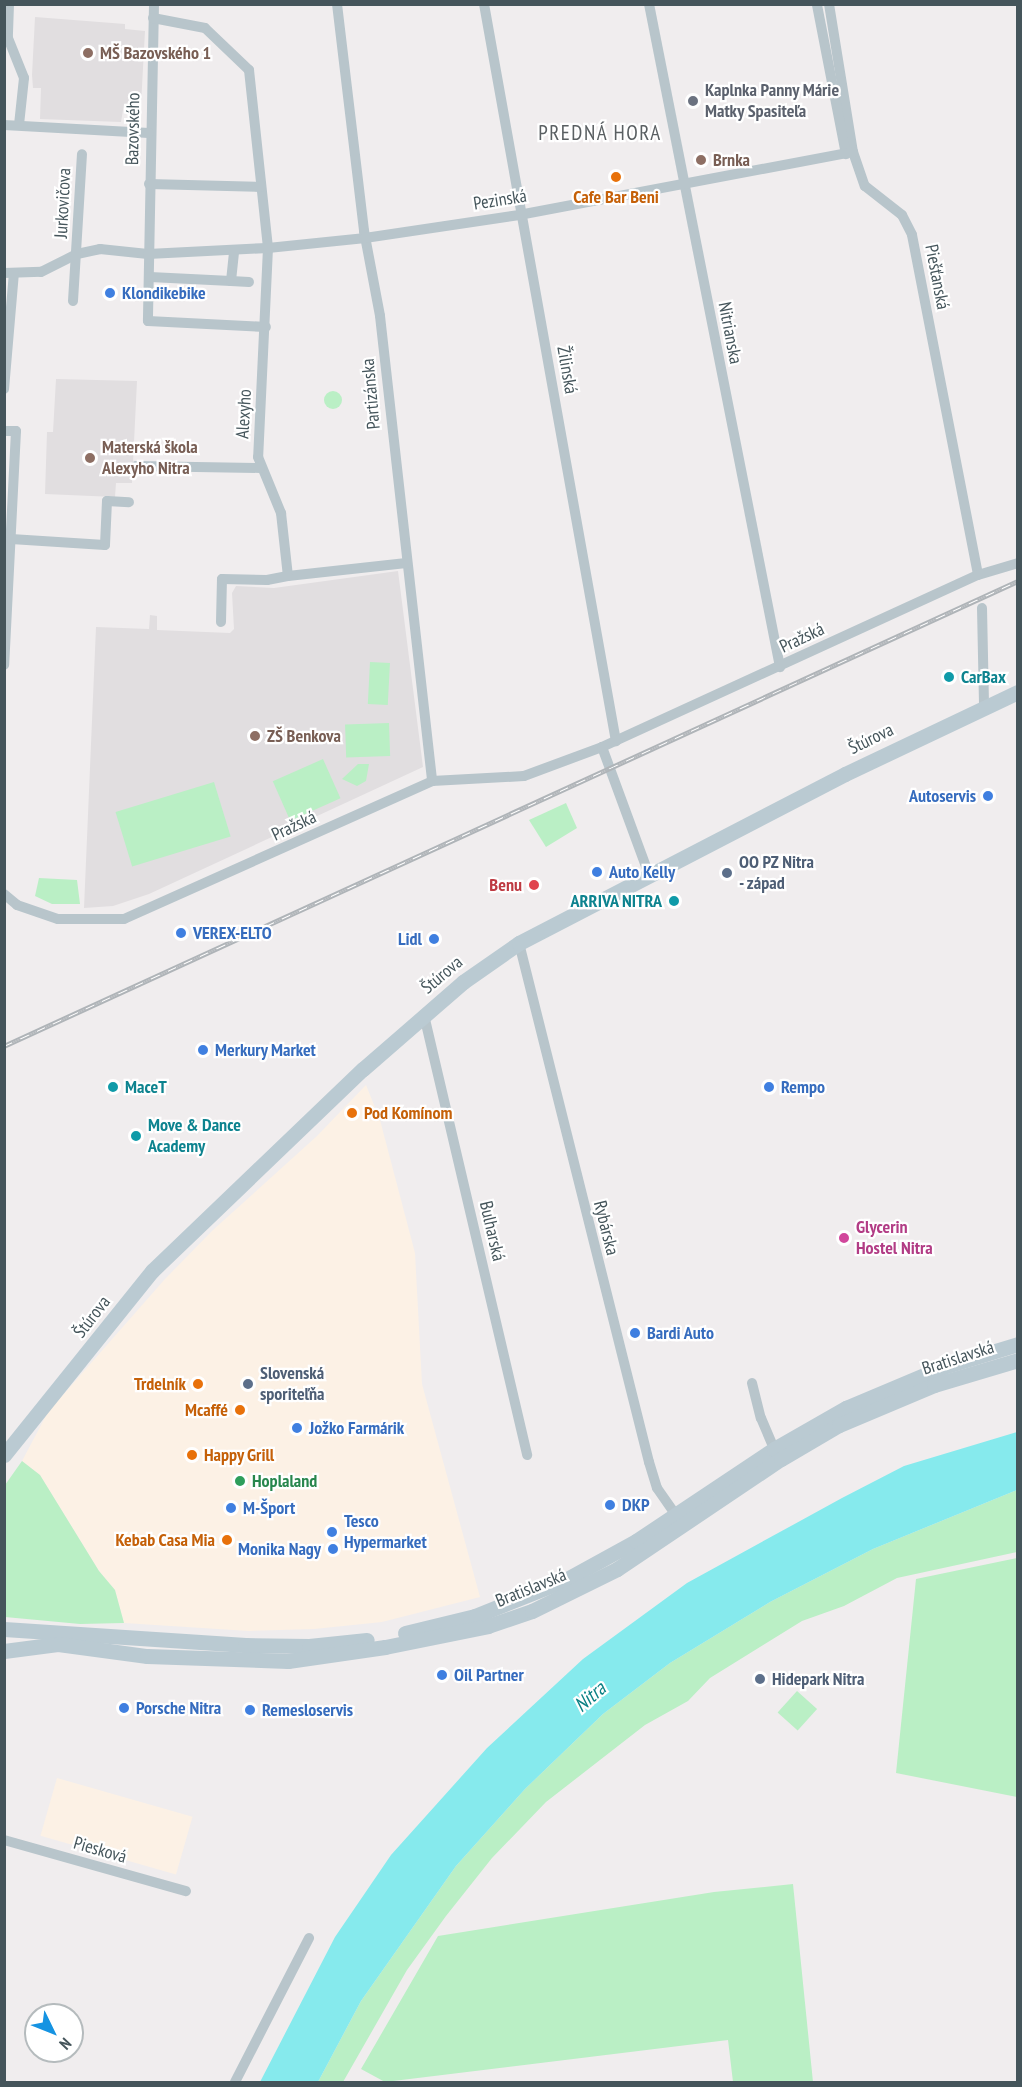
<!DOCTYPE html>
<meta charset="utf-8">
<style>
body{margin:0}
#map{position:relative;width:1022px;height:2087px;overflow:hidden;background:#f0edee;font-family:"PT Sans Narrow",sans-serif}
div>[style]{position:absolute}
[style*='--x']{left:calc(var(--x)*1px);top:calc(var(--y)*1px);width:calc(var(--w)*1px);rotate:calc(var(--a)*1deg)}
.commercial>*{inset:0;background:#fcf1e5;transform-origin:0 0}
.education>*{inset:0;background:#e1dee0}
.green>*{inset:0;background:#baefc5;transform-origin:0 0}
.round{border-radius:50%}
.water>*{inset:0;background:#86eaed}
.street>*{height:10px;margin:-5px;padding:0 5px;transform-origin:5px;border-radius:5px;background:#b8c5cb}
.secondary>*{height:15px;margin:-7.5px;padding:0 7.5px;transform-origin:7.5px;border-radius:7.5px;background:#bacad2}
.rail>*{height:5px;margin-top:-2.5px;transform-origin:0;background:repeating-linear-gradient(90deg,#fff 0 9px,#afb4b8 0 18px);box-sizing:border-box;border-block:2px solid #afb4b8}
.dots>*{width:16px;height:16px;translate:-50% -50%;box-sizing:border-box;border:3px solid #fff;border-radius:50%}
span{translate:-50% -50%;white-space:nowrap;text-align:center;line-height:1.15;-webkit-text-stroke:4.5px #fff;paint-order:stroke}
.education-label{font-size:18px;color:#785e54;font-weight:700}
.left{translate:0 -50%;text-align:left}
.worship-label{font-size:18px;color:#5b616d;font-weight:700}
.street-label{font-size:18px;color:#45555b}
.food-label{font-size:18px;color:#c56008;font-weight:700}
.right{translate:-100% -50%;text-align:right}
.shop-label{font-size:18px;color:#366cbe;font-weight:700}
.culture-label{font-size:18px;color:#0d838f;font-weight:700}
.service-label{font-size:18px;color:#4e5e75;font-weight:700}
.health-label{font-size:18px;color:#be3a42;font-weight:700}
.hotel-label{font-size:18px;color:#b23c85;font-weight:700}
.leisure-label{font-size:18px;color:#27864d;font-weight:700}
.water-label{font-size:20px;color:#0b8084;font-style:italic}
.quarter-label{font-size:21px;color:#5a5f62;letter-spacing:1.5px}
.frame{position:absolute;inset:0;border:6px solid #45555b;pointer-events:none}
.north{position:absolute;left:24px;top:2003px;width:60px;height:60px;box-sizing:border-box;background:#fff;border:2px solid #b5bbbd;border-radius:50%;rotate:133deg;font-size:16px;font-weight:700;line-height:24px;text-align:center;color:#45555b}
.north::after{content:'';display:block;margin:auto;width:21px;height:27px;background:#1593e2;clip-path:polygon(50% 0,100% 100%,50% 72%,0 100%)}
</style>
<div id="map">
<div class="commercial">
<i style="clip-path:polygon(366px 1085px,380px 1120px,415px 1253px,422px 1384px,480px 1597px,382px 1622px,314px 1629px,249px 1631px,124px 1623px,115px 1590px,99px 1571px,40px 1475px,22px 1461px,48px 1412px,165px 1279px,213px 1230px,317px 1136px)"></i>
<i style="left:57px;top:1778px;width:141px;height:60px;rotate:16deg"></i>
</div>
<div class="education">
<i style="clip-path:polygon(35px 17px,125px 24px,125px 29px,145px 31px,141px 105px,124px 104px,121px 122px,40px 119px,41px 88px,33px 88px,32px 75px)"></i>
<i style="clip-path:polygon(56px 379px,137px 381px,132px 483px,116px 483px,115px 497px,45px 494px,47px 432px,53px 432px)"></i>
<i style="clip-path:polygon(398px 571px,423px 767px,149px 894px,113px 906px,84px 908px,96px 627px,149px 629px,150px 615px,157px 616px,157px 630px,230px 633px,234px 629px,232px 593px,236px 586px,274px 588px)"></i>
</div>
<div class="green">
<i class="round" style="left:324px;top:391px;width:18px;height:18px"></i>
<i style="left:370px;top:662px;width:20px;height:42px;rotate:3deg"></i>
<i style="left:389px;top:723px;width:33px;height:44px;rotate:88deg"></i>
<i style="left:323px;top:759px;width:43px;height:55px;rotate:66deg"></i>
<i style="clip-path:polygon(358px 764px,369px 764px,366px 781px,357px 786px,342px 779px)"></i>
<i style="left:214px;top:782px;width:57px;height:103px;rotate:73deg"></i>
<i style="clip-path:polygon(566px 803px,577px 828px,546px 847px,529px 820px)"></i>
<i style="clip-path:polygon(39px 878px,77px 880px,80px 904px,52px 904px,35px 896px)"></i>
<i style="clip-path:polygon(22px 1461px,40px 1475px,99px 1571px,115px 1590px,124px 1623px,80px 1624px,5px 1617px,5px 1485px)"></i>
<i style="clip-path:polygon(1017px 1490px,1017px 1552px,897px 1578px,844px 1606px,802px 1621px,710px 1678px,688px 1701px,645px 1725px,546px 1802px,492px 1858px,446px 1916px,407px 1970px,343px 2082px,318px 2082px,361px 2001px,456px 1866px,525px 1789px,603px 1714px,670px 1663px,770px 1602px,873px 1549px)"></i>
<i style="clip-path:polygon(1017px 1558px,1017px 1797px,896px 1773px,916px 1579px)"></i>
<i style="left:797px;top:1691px;width:27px;height:29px;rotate:42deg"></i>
<i style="clip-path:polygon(793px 1884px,813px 2082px,733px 2082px,728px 2040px,385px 2082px,361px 2069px,438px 1936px,714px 1892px)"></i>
</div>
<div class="water">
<i style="clip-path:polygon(1017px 1432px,1017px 1490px,873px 1549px,770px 1602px,670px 1663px,603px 1714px,525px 1789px,456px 1866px,361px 2001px,318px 2082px,260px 2082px,335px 1937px,391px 1855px,487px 1748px,583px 1659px,687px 1583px,842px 1498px,904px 1466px)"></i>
</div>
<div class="street">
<i style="--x:9;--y:4;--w:34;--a:92"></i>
<i style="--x:8;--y:38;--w:43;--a:68.2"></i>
<i style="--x:24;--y:78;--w:47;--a:96.1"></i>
<i style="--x:154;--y:4;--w:317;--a:91.1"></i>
<i style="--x:148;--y:321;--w:118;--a:2.9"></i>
<i style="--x:337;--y:4;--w:229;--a:83.2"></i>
<i style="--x:364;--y:231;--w:86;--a:79.3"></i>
<i style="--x:380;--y:316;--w:468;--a:83.6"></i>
<i style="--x:484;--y:4;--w:749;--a:79.85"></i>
<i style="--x:649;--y:4;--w:676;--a:78.82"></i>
<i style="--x:829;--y:4;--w:150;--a:80.8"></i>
<i style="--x:853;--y:152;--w:36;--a:71"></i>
<i style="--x:865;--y:186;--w:47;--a:38.1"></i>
<i style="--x:902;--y:215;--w:22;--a:63"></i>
<i style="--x:912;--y:235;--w:346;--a:79"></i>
<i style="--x:817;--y:5;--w:152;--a:79"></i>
<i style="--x:153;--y:18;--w:53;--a:10.9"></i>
<i style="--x:205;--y:28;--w:61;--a:43.7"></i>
<i style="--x:249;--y:70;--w:179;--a:83.9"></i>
<i style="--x:268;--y:248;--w:209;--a:92.7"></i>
<i style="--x:258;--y:457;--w:61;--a:67.7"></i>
<i style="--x:281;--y:513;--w:63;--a:83.7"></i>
<i style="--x:288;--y:576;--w:119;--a:-6.3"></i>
<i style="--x:4;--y:125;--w:145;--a:3.2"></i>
<i style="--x:149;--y:184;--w:112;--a:1.5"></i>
<i style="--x:4;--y:273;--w:37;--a:-2"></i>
<i style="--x:41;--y:272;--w:40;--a:-26.6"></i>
<i style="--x:77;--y:254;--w:24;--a:-12"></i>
<i style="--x:100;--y:249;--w:48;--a:5.9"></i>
<i style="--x:148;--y:254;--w:120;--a:-2.9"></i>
<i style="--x:268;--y:248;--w:98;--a:-5.9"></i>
<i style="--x:365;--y:238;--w:156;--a:-8.5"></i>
<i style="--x:519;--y:215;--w:340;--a:-10.7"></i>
<i style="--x:150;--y:277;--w:81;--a:2.8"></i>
<i style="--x:231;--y:281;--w:31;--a:-84"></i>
<i style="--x:231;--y:281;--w:18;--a:3"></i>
<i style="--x:73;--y:301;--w:147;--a:-86.5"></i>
<i style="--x:4;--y:389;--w:116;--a:-85.1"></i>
<i style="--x:4;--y:431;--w:12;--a:0"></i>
<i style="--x:16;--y:431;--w:234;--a:92.9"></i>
<i style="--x:136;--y:466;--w:124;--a:0.9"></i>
<i style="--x:11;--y:539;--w:94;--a:3.7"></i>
<i style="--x:105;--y:545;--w:44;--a:-87.4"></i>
<i style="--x:107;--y:501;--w:22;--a:3"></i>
<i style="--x:982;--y:608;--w:99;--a:88.8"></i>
<i style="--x:221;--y:622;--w:43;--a:-88.7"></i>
<i style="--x:222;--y:579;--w:45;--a:1.3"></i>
<i style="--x:267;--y:580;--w:21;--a:-11"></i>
<i style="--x:602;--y:747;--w:136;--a:69.8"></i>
<i style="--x:4;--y:894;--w:17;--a:40"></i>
<i style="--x:17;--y:905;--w:43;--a:18.9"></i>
<i style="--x:58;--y:919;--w:66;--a:0"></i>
<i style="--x:124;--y:919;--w:338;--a:-24.1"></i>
<i style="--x:432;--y:781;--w:92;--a:-3.1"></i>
<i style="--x:524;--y:776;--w:83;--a:-20.4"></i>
<i style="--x:602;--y:747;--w:413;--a:-24.6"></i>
<i style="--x:978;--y:575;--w:42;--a:-16.7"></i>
<i style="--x:519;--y:943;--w:535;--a:75.94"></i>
<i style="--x:649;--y:1462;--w:27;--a:73"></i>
<i style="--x:657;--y:1488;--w:33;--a:55"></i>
<i style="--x:424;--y:1015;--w:452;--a:76.8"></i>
<i style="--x:752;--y:1383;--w:36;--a:76"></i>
<i style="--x:761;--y:1418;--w:34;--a:67"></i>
<i style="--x:4;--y:1840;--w:189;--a:15.7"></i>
<i style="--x:235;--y:2082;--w:162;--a:-62.8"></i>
</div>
<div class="secondary">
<i style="--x:4;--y:1455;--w:236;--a:-51.2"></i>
<i style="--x:152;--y:1271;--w:292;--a:-43.8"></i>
<i style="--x:363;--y:1069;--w:133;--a:-41"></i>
<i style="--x:463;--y:982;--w:68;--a:-34.9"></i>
<i style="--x:519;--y:943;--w:367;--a:-27.4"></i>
<i style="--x:845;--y:774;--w:191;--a:-25.4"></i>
<i style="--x:4;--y:1629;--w:242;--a:3.8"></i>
<i style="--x:245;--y:1645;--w:64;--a:0.9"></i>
<i style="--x:309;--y:1646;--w:58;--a:-5.9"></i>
<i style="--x:405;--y:1633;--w:72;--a:-13.7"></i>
<i style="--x:475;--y:1616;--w:97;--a:-21.8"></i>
<i style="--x:565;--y:1580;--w:81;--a:-28.8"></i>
<i style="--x:636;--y:1541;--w:166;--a:-33.7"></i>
<i style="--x:774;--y:1449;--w:83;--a:-29.7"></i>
<i style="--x:846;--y:1408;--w:105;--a:-22.9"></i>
<i style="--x:943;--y:1367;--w:78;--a:-17"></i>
<i style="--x:4;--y:1651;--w:54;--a:-7.4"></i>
<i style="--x:58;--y:1644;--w:90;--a:7.7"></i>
<i style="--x:147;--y:1656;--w:141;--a:2"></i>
<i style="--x:288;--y:1661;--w:98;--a:-8.2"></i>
<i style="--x:385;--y:1647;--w:105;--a:-11.5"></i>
<i style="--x:488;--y:1626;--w:46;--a:-18.8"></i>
<i style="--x:532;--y:1611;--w:95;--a:-26.3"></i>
<i style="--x:617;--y:1569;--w:197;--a:-33.9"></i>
<i style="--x:781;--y:1459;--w:67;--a:-30.4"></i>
<i style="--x:839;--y:1425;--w:103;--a:-22.8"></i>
<i style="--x:934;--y:1385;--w:88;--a:-16.6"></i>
</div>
<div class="rail">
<i style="--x:4;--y:1046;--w:1116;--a:-24.64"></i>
</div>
<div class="dots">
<i style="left:88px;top:53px;background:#8d6e63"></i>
<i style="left:693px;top:101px;background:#6b7280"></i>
<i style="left:701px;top:160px;background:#8d6e63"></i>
<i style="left:616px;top:177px;background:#e8710a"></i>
<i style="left:110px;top:293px;background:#3f7fe0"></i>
<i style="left:90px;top:458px;background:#8d6e63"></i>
<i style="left:949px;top:677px;background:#0f9aa8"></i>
<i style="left:255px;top:736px;background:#8d6e63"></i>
<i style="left:988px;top:796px;background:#3f7fe0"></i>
<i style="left:597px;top:872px;background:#3f7fe0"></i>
<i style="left:727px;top:873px;background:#5c6f8a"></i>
<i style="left:534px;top:885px;background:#e0444e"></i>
<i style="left:674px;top:901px;background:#0f9aa8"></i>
<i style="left:181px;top:933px;background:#3f7fe0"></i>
<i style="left:434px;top:939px;background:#3f7fe0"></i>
<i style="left:203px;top:1050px;background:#3f7fe0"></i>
<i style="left:113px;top:1087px;background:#0f9aa8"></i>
<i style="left:769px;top:1087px;background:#3f7fe0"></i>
<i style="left:352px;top:1113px;background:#e8710a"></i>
<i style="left:136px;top:1136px;background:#0f9aa8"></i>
<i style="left:844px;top:1238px;background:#d1479c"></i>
<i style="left:635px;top:1333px;background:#3f7fe0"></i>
<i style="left:198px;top:1384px;background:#e8710a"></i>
<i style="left:248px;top:1384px;background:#5c6f8a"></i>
<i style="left:240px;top:1410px;background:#e8710a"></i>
<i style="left:297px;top:1428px;background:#3f7fe0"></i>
<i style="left:192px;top:1455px;background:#e8710a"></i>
<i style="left:240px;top:1481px;background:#2e9e5b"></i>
<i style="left:610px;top:1505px;background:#3f7fe0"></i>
<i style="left:231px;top:1508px;background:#3f7fe0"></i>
<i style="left:332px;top:1532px;background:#3f7fe0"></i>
<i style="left:227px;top:1540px;background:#e8710a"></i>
<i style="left:333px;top:1549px;background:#3f7fe0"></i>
<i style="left:442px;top:1675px;background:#3f7fe0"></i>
<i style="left:760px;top:1679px;background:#5c6f8a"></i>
<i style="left:124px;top:1708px;background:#3f7fe0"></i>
<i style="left:250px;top:1710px;background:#3f7fe0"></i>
</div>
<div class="education-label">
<span class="left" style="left:100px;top:53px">MŠ Bazovského 1</span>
<span class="left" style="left:713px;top:160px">Brnka</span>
<span class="left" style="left:102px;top:458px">Materská škola<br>Alexyho Nitra</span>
<span class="left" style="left:267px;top:736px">ZŠ Benkova</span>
</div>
<div class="worship-label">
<span class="left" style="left:705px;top:101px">Kaplnka Panny Márie<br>Matky Spasiteľa</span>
</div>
<div class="street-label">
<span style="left:133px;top:129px;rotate:-89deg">Bazovského</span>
<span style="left:500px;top:200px;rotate:-9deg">Pezinská</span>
<span style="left:63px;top:203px;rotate:-87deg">Jurkovičova</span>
<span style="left:937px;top:277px;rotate:79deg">Piešťanská</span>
<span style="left:730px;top:333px;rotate:79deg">Nitrianska</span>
<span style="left:567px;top:370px;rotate:80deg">Žilinská</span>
<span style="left:371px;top:394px;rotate:-95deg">Partizánska</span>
<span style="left:244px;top:414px;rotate:-87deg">Alexyho</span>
<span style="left:802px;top:638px;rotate:-25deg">Pražská</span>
<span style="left:871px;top:739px;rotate:-26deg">Štúrova</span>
<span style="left:294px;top:826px;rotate:-25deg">Pražská</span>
<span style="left:442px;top:975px;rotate:-40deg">Štúrova</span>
<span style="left:606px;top:1228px;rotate:76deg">Rybárska</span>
<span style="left:492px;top:1231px;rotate:77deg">Bulharská</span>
<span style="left:92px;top:1317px;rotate:-52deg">Štúrova</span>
<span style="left:958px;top:1358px;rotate:-18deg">Bratislavská</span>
<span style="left:531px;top:1588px;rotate:-22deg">Bratislavská</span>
<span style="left:100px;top:1850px;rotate:16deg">Piesková</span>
</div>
<div class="food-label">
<span style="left:616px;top:197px">Cafe Bar Beni</span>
<span class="left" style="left:364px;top:1113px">Pod Komínom</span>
<span class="right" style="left:186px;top:1384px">Trdelník</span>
<span class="right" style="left:228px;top:1410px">Mcaffé</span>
<span class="left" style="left:204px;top:1455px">Happy Grill</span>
<span class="right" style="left:215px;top:1540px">Kebab Casa Mia</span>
</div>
<div class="shop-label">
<span class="left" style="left:122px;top:293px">Klondikebike</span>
<span class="right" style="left:976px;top:796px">Autoservis</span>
<span class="left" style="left:609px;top:872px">Auto Kelly</span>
<span class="left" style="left:193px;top:933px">VEREX-ELTO</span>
<span class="right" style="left:422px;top:939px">Lidl</span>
<span class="left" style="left:215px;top:1050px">Merkury Market</span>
<span class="left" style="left:781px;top:1087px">Rempo</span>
<span class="left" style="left:647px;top:1333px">Bardi Auto</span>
<span class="left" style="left:309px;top:1428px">Jožko Farmárik</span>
<span class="left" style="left:622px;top:1505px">DKP</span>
<span class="left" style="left:243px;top:1508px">M-Šport</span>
<span class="left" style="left:344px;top:1532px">Tesco<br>Hypermarket</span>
<span class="right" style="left:321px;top:1549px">Monika Nagy</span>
<span class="left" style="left:454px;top:1675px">Oil Partner</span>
<span class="left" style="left:136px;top:1708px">Porsche Nitra</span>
<span class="left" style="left:262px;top:1710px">Remesloservis</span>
</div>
<div class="culture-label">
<span class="left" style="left:961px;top:677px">CarBax</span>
<span class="right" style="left:662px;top:901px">ARRIVA NITRA</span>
<span class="left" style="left:125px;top:1087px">MaceT</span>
<span class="left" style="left:148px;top:1136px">Move &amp; Dance<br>Academy</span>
</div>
<div class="service-label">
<span class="left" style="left:739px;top:873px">OO PZ Nitra<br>- západ</span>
<span class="left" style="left:260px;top:1384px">Slovenská<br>sporiteľňa</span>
<span class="left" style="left:772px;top:1679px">Hidepark Nitra</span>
</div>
<div class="health-label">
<span class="right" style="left:522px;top:885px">Benu</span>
</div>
<div class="hotel-label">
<span class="left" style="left:856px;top:1238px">Glycerin<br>Hostel Nitra</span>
</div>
<div class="leisure-label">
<span class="left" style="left:252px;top:1481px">Hoplaland</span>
</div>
<div class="water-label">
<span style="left:590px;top:1697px;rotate:-41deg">Nitra</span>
</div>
<div class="quarter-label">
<span style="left:600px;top:133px">PREDNÁ HORA</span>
</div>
<div class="frame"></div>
<div class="north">N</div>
</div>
